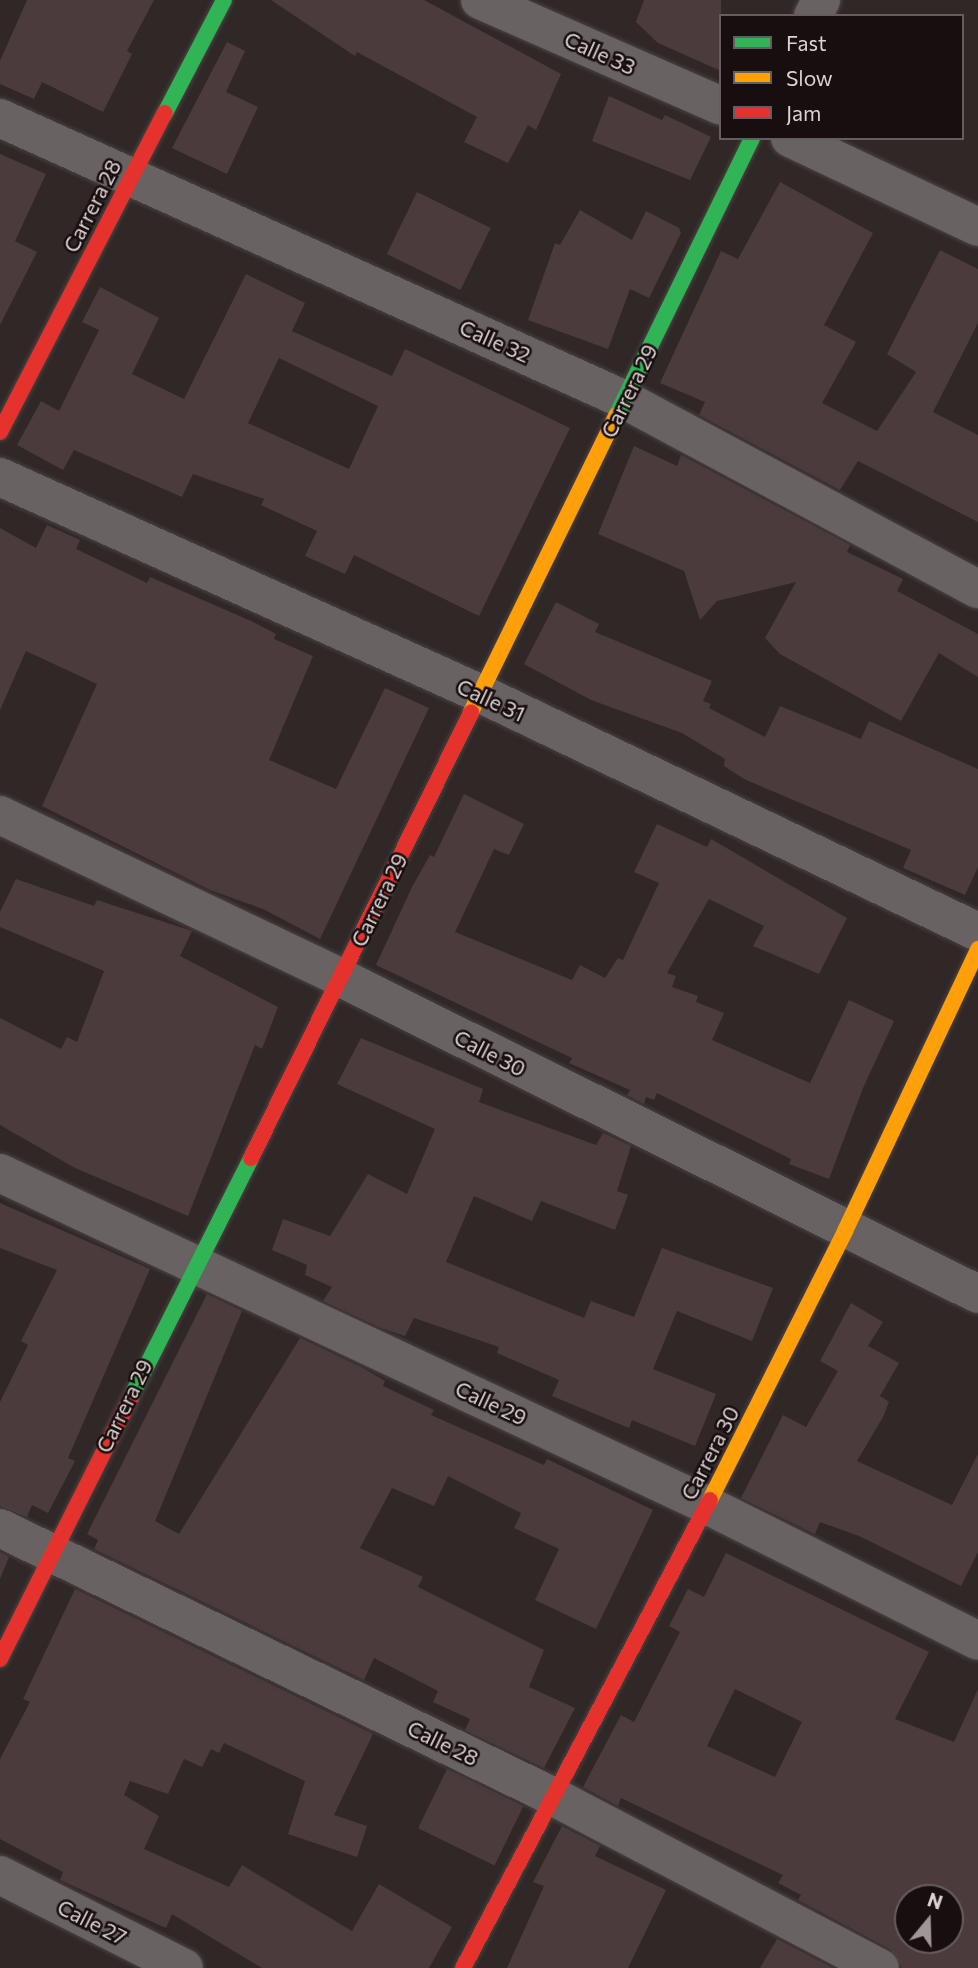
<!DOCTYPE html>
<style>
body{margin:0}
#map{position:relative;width:978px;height:1968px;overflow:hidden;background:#302727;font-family:Commissioner,sans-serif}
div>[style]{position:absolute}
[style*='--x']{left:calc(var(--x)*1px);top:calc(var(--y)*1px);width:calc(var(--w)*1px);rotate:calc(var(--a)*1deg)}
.building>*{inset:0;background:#4c3b3c;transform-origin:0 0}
.roads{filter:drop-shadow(0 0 2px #4b4343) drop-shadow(0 0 2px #4b4343)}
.street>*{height:38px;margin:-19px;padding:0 19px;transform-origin:19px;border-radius:19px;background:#696262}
.fast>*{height:16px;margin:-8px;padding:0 8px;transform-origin:8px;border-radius:8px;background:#30b455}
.slow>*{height:16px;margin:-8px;padding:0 8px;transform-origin:8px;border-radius:8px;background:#ff9f0a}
.jam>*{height:16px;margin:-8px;padding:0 8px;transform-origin:8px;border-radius:8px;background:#e5322d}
span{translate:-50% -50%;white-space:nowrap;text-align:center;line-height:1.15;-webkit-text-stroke:5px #170f0f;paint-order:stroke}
.street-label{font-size:21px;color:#ded2d2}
.legend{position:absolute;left:719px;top:14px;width:245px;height:126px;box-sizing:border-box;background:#170f0f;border:2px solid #675d5d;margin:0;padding:9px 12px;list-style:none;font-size:21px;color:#ded2d2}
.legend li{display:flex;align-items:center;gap:14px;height:35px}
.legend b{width:35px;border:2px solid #675d5d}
.north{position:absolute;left:894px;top:1884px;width:70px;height:70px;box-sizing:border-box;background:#170f0f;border:2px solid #675d5d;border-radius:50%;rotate:19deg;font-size:19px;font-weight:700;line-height:28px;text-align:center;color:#ded2d2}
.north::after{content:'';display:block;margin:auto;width:24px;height:32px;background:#a19696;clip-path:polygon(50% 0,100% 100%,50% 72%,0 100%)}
</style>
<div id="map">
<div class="building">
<i style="clip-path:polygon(27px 0,154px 0,127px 51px,132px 54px,103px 112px,42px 82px,34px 99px,0 84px,0 61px)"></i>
<i style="clip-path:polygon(271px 0,424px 0,561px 74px,536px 130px,528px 125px,508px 163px,464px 142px,477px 117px,357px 52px,355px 56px)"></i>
<i style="clip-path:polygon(644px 0,721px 0,721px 71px,658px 43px,636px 22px)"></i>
<i style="clip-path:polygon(227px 42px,245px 51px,226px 92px,258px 107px,227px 174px,172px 148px)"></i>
<i style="clip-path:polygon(609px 96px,662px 120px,665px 115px,711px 137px,690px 180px,592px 141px)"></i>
<i style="clip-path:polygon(0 154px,46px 174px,15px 241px,37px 252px,0 325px)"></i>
<i style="clip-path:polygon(780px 182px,873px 233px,824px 325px,856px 342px,822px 403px,877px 431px,916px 372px,887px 354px,940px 250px,978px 269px,978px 323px,933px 412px,978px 435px,978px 522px,858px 461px,840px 490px,699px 415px,705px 402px,660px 383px,721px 251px,738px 259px)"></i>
<i style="left:417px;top:192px;width:82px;height:69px;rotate:26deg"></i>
<i style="clip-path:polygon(580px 210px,632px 240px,646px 211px,679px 228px,681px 233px,649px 298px,630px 289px,608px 349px,528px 320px,555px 243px,560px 245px)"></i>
<i style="clip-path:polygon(evenodd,246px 274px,305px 303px,292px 331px,392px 376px,405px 349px,570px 428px,479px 616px,354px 555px,345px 574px,305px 556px,317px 531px,261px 505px,264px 499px,193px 474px,182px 497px,74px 450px,63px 470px,17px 445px,41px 401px,59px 411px,99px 330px,82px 322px,100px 287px,159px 318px,132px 374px,184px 399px,246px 274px,279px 358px,378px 406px,349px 469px,248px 423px,279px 358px)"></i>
<i style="clip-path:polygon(634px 446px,677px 466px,681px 455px,850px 545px,847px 552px,903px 579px,897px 591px,978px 634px,978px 677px,939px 653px,901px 721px,780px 654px,765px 638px,796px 582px,717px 601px,700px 620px,684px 571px,598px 534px)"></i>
<i style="clip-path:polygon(47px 525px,80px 540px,76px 549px,147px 583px,150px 577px,251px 621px,276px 634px,274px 639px,313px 656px,269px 760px,336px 789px,385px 688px,429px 708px,320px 939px,263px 909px,210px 890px,42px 806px,97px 684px,26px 651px,0 710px,0 528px,36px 548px)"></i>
<i style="clip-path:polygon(556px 602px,599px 624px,595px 632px,712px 681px,703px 701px,711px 704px,709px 708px,765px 737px,780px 706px,861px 739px,869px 721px,978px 769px,978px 867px,965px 895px,903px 868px,911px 850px,744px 779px,724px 766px,725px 759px,682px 733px,591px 700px,524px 664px)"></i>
<i style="clip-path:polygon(464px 794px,524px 824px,509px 855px,494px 849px,455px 932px,572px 980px,580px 965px,605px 978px,618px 958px,623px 960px,659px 883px,634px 872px,657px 824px,707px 847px,711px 839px,847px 918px,819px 974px,753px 946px,764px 926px,709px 899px,667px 973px,676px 976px,672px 987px,698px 996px,696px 1002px,724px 1013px,712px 1040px,810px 1083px,849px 1000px,894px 1021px,863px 1088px,829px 1179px,789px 1164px,791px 1159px,657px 1093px,654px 1100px,646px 1097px,644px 1104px,627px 1095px,630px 1090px,569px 1063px,572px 1058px,376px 965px,412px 887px,430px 855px,434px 857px)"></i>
<i style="clip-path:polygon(16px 879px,94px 906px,97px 900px,192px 931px,180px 956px,278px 1007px,262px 1049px,255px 1045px,188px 1216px,75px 1168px,0 1125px,0 1018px,61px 1049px,67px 1037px,77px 1042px,104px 971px,0 927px,0 912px)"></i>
<i style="clip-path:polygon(361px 1038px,483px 1089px,479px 1102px,596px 1145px,603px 1133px,631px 1146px,617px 1191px,628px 1195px,615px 1230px,541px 1201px,532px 1221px,474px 1196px,446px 1262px,584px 1318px,591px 1301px,634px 1317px,662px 1248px,773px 1288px,752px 1341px,677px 1311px,653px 1369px,716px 1394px,695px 1446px,632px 1420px,629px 1428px,552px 1396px,559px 1380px,497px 1353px,499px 1347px,414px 1318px,405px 1336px,381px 1328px,323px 1301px,332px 1287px,305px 1275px,307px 1265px,272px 1250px,283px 1219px,330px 1236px,368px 1174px,407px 1194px,435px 1129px,337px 1084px)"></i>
<i style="clip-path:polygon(0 1203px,150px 1269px,68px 1458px,75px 1461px,48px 1513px,32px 1505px,27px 1517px,0 1506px,0 1402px,28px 1345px,21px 1341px,57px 1270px,0 1248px)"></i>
<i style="clip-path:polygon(207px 1294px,242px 1311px,155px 1521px,179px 1534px,300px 1338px,363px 1368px,385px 1381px,383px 1386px,434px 1410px,431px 1415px,544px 1465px,547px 1459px,653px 1510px,596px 1629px,535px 1600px,559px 1549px,514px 1528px,521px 1513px,448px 1476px,434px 1506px,392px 1488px,360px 1548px,423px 1577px,418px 1587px,544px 1650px,529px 1687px,575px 1708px,544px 1768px,465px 1730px,470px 1719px,433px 1702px,438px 1691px,374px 1658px,364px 1680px,94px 1549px,98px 1540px,87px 1534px)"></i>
<i style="clip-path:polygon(851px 1303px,883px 1322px,868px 1346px,899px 1363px,880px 1396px,889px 1402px,883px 1417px,857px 1461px,952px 1505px,978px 1454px,978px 1552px,961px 1586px,859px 1536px,820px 1522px,815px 1534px,741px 1498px,783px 1415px,806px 1427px,838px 1371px,820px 1361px)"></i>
<i style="clip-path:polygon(0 1552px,9px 1557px,0 1579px)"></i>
<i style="clip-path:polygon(evenodd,726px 1553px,929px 1652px,895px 1719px,954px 1742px,978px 1689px,978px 1968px,902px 1968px,890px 1949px,798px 1900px,801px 1895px,778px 1883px,783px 1875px,621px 1798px,618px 1806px,583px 1787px,621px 1715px,634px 1722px,680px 1632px,669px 1626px,688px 1589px,704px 1597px,726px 1553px,735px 1689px,802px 1722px,775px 1777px,707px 1746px,735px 1689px,726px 1553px,908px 1898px,950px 1898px,950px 1940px,908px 1940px,908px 1898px)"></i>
<i style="clip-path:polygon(75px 1589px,373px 1734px,334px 1815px,367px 1826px,357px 1857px,288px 1834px,305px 1781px,224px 1743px,219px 1753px,211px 1749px,202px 1767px,184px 1759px,168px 1794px,130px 1781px,124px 1795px,159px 1816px,144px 1849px,229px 1887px,242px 1865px,352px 1931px,379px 1884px,452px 1927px,429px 1968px,262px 1968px,172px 1914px,166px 1928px,60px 1880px,63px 1872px,0 1839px,0 1759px,30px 1702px,23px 1699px)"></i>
<i style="left:447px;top:1769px;width:85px;height:66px;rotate:26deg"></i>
<i style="clip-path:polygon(562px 1826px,600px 1846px,595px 1856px,666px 1890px,628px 1968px,507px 1968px,544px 1886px,533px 1882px)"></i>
<i style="clip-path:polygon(777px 1939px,833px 1968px,760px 1968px)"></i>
</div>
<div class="roads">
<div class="street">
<i style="--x:480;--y:0;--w:263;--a:23.7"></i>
<i style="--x:813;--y:16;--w:18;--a:-63"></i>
<i style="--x:0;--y:118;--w:686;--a:24.28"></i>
<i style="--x:625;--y:400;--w:400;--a:28.2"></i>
<i style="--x:790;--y:138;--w:208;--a:25.3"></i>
<i style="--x:0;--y:477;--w:525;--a:24.27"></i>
<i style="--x:479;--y:693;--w:553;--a:25.59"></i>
<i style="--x:0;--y:815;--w:378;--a:25.5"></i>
<i style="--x:341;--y:978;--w:711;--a:26.38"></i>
<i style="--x:0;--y:1173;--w:781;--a:25.15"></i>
<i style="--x:707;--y:1505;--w:303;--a:26.6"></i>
<i style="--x:0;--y:1528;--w:616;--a:25.9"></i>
<i style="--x:554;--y:1797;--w:368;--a:27.7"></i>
<i style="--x:0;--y:1875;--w:206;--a:26.8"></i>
</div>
<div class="fast">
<i style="--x:165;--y:113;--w:127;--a:-62.4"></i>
<i style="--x:616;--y:416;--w:309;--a:-63.9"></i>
<i style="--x:131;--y:1397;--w:267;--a:-63.3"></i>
</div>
<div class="slow">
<i style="--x:471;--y:712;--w:330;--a:-63.9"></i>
<i style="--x:710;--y:1500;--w:301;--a:-63.3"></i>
<i style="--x:845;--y:1231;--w:312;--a:-64.7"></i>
</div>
<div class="jam">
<i style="--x:0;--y:432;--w:359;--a:-62.7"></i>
<i style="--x:251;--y:1158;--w:497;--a:-63.7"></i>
<i style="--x:0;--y:1659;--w:293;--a:-63.4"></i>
<i style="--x:463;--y:1968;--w:529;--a:-62.18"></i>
</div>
</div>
<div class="street-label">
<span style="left:600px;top:53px;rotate:24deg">Calle 33</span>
<span style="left:92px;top:206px;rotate:-63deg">Carrera 28</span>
<span style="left:495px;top:341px;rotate:24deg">Calle 32</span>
<span style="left:629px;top:391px;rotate:-64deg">Carrera 29</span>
<span style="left:491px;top:700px;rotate:25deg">Calle 31</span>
<span style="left:379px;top:900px;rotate:-64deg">Carrera 29</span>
<span style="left:490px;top:1053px;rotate:27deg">Calle 30</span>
<span style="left:491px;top:1403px;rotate:25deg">Calle 29</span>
<span style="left:124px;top:1406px;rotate:-64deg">Carrera 29</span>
<span style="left:710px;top:1453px;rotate:-63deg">Carrera 30</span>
<span style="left:443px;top:1743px;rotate:26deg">Calle 28</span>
<span style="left:92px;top:1922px;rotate:27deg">Calle 27</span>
</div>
<ul class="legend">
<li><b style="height:9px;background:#30b455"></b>Fast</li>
<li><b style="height:9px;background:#ff9f0a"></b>Slow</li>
<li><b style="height:9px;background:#e5322d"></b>Jam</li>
</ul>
<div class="north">N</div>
</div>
